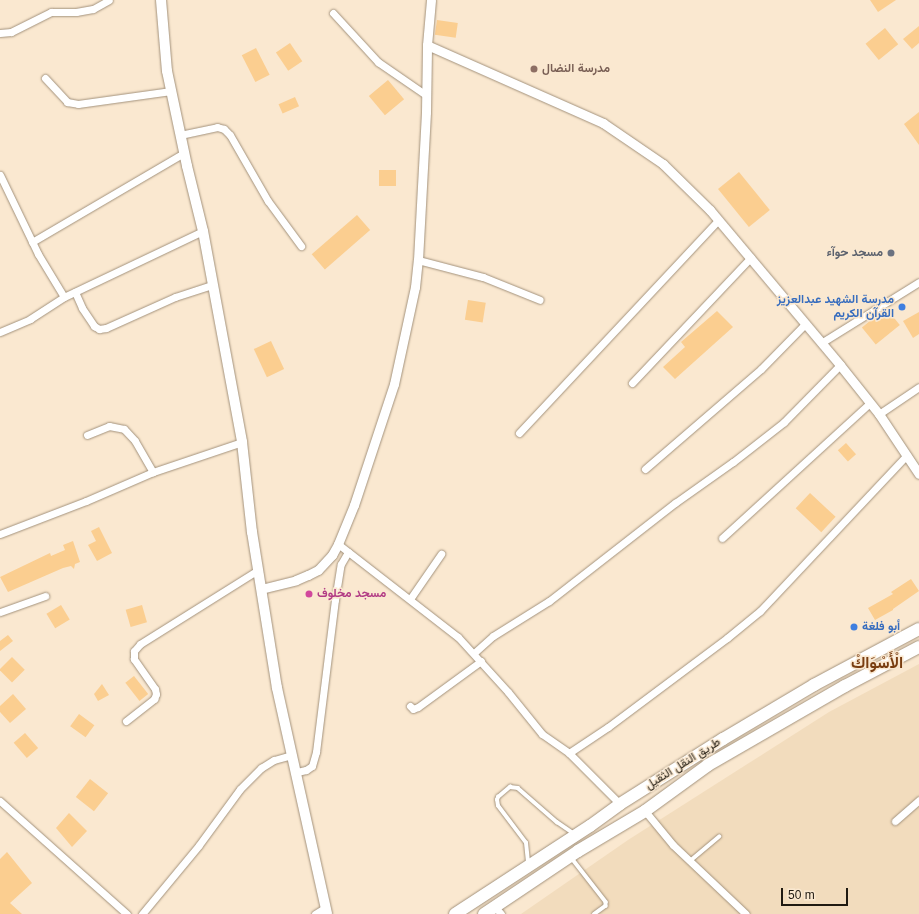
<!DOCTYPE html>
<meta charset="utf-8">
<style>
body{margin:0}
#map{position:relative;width:919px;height:914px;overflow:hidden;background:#fae8d0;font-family:Helvetica,Vazirmatn,sans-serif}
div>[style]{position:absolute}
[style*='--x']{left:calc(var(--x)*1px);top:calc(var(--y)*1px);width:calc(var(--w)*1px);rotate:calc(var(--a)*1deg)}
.built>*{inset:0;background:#f2dcbd}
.building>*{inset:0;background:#fbce90;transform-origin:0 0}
.roads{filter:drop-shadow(0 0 1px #a3927c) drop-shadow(0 0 1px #a3927c)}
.service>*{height:3.5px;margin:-1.75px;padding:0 1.75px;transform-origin:1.75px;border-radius:1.75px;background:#fff}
.minor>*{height:7px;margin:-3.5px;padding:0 3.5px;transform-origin:3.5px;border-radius:3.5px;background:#fff}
.tertiary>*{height:9px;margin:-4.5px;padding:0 4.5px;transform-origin:4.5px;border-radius:4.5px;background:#fff}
.secondary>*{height:10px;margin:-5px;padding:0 5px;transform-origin:5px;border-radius:5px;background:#fff}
.trunk>*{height:12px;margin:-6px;padding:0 6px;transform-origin:6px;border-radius:6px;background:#fff}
.dots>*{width:11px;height:11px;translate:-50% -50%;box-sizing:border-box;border:2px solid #fae8d0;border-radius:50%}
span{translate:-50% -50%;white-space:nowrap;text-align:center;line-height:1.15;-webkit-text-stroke:3px #fae8d0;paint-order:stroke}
.education-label{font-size:12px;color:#785e54;font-weight:700}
.left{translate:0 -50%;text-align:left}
.worship-label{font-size:12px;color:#5b616d;font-weight:700}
.right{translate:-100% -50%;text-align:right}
.shop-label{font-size:12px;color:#366cbe;font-weight:700}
.hotel-label{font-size:12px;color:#b23c85;font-weight:700}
.street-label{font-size:12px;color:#201a11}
.district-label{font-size:16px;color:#793d10;font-weight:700}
.scale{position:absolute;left:781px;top:888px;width:67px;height:18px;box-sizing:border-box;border:2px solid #201a11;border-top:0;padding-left:5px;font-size:12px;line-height:14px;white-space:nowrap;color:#201a11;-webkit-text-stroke:3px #fae8d0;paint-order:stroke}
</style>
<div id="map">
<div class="built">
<i style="clip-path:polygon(919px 664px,919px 914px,521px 914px,628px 840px,829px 712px)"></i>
</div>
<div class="building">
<i style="clip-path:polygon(870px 0,896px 0,878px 12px)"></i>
<i style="left:437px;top:20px;width:21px;height:15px;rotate:8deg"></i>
<i style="clip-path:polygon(919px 26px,919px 43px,912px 49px,903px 39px)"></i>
<i style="left:885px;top:28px;width:21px;height:25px;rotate:51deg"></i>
<i style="left:290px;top:43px;width:22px;height:17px;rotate:56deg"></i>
<i style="left:256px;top:48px;width:30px;height:16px;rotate:63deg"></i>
<i style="left:388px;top:80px;width:25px;height:25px;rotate:50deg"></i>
<i style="left:295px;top:97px;width:10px;height:18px;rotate:66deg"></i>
<i style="clip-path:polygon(919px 112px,919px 145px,904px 124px)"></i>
<i style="left:379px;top:170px;width:17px;height:16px"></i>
<i style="left:739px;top:172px;width:49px;height:27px;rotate:51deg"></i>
<i style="left:357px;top:215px;width:20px;height:60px;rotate:49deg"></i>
<i style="left:468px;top:300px;width:18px;height:20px;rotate:9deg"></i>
<i style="left:886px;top:308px;width:22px;height:31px;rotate:51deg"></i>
<i style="clip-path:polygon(717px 311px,733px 327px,675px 379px,663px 367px,685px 347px,681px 342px)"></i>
<i style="clip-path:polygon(919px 312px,919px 334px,913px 338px,903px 321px)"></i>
<i style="left:271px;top:341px;width:31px;height:19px;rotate:65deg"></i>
<i style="left:846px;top:443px;width:15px;height:11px;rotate:48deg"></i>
<i style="left:810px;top:493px;width:35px;height:21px;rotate:43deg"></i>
<i style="clip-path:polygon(99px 527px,112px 553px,97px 561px,88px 545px,96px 541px,91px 531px)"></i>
<i style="clip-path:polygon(73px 541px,80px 562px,75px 564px,74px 569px,71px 566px,63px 568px,8px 592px,0 577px,50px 553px,51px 556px,65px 550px,63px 545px)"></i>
<i style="clip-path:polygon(911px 579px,919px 591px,893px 609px,893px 610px,875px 620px,868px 608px,893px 594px,891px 592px)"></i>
<i style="left:61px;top:605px;width:17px;height:17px;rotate:59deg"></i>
<i style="left:142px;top:605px;width:18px;height:17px;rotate:74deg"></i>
<i style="clip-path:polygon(8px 635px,13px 641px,0 651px,0 641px)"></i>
<i style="left:12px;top:657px;width:18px;height:18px;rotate:45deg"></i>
<i style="left:134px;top:676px;width:23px;height:11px;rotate:52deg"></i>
<i style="clip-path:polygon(102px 684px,109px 695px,98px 701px,94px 694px)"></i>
<i style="clip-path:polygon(13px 694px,26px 709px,10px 723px,0 712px,0 706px)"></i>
<i style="left:79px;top:714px;width:19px;height:15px;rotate:36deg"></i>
<i style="left:25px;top:733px;width:20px;height:15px;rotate:49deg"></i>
<i style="left:90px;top:779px;width:23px;height:23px;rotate:38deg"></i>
<i style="clip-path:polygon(69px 813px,87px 831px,72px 847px,56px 828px)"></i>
<i style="clip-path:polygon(7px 852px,32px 883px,10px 903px,22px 914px,0 914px,0 859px)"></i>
</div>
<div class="roads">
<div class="service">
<i style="--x:571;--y:857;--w:57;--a:52.1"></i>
<i style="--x:606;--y:902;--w:4;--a:90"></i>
<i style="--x:606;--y:906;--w:14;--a:144"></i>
<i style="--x:690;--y:861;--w:38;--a:-40"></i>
<i style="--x:528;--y:862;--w:19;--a:-96"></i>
<i style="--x:526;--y:843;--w:46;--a:-127.1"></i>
<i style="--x:498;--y:806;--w:6;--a:-99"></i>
<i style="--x:497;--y:800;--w:3;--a:-72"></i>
<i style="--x:498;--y:797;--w:16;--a:-40"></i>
<i style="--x:510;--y:787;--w:8;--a:7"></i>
<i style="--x:518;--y:788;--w:52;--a:41.1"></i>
<i style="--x:557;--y:822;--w:22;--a:34"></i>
</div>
<div class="minor">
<i style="--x:333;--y:13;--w:67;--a:47.4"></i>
<i style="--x:378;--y:62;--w:58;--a:34.5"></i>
<i style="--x:0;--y:33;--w:11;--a:-5"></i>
<i style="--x:11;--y:32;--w:45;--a:-26.6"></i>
<i style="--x:51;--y:12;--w:25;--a:0"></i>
<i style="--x:76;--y:12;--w:17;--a:-10"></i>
<i style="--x:93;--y:9;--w:18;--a:-29"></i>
<i style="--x:45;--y:78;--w:33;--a:47"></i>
<i style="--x:67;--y:102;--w:11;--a:10"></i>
<i style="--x:78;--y:104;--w:94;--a:-8"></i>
<i style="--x:180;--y:135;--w:38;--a:-12"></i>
<i style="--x:217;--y:127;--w:7;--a:16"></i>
<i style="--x:224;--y:129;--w:8;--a:45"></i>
<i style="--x:230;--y:135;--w:76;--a:60.1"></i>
<i style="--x:268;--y:201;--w:56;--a:53.7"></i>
<i style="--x:0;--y:175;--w:88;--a:64.3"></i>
<i style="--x:38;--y:254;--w:50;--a:58.8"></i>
<i style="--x:64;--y:297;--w:154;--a:-25.4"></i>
<i style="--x:32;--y:242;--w:176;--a:-30.4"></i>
<i style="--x:418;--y:260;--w:67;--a:14.7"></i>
<i style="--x:483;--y:277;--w:61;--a:22"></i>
<i style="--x:75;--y:292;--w:17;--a:66"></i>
<i style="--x:82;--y:308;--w:22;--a:56"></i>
<i style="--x:94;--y:326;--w:6;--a:31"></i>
<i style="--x:99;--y:329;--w:7;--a:-8"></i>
<i style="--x:106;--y:328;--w:76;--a:-24.2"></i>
<i style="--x:175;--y:297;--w:40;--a:-18"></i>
<i style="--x:0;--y:332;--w:33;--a:-23"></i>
<i style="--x:30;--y:319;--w:40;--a:-32.9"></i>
<i style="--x:821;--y:343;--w:115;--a:-31.9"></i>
<i style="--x:632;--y:383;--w:173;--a:-46.6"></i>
<i style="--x:879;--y:414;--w:48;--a:-34"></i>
<i style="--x:519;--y:433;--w:291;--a:-46.9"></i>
<i style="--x:87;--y:435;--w:24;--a:-22"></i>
<i style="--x:109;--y:426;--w:15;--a:11"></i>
<i style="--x:124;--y:429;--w:16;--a:47"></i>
<i style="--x:135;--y:441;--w:36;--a:60"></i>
<i style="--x:645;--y:469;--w:153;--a:-40.8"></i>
<i style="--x:761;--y:369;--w:63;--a:-45.6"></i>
<i style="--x:0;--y:534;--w:92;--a:-21"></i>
<i style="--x:86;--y:501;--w:73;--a:-23.4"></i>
<i style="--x:153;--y:472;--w:94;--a:-18.6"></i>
<i style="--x:722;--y:538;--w:200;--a:-42.4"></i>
<i style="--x:338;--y:544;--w:152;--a:37.8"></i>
<i style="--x:458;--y:637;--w:74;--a:47.7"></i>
<i style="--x:508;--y:692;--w:54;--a:51"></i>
<i style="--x:542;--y:734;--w:33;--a:35"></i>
<i style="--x:569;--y:753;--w:72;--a:45"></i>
<i style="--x:410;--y:599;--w:55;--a:-55.4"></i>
<i style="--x:0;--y:612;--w:48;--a:-19.6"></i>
<i style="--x:474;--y:653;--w:25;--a:-42"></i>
<i style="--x:493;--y:636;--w:66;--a:-32"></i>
<i style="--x:549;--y:601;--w:160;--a:-37.9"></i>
<i style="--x:675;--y:503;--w:71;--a:-35.3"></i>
<i style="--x:733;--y:462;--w:65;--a:-38.1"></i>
<i style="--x:784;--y:422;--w:80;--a:-45.5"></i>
<i style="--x:410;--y:706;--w:4;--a:45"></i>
<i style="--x:413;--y:709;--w:5;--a:-22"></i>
<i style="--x:418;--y:707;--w:78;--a:-36.1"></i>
<i style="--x:126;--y:721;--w:36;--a:-38"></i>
<i style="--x:154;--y:699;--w:5;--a:-68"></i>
<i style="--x:156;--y:694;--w:5;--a:-101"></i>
<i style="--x:155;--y:689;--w:37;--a:-125"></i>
<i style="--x:134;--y:659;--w:8;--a:-90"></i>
<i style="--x:134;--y:651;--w:9;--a:-49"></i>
<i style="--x:140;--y:644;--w:139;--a:-32.1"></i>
<i style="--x:569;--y:753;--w:47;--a:-33.7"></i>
<i style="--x:608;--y:727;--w:149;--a:-36.8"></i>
<i style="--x:727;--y:638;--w:43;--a:-39.3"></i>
<i style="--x:760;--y:611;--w:214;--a:-46.7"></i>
<i style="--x:297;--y:772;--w:9;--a:-13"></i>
<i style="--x:306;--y:770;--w:7;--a:-34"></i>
<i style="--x:312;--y:766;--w:15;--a:-74"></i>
<i style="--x:316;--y:752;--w:153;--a:-82.9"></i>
<i style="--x:335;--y:600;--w:36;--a:-81"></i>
<i style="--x:341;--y:564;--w:14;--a:-60"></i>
<i style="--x:0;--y:801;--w:170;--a:41.7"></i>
<i style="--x:645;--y:811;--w:44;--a:50.5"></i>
<i style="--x:673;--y:845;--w:100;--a:43.4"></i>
<i style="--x:895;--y:821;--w:32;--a:-41"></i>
<i style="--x:495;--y:907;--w:9;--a:49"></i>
<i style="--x:142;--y:914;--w:89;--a:-50.4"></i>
<i style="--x:199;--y:845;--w:69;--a:-53.8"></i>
<i style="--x:240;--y:789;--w:30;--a:-45"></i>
<i style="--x:261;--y:768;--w:15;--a:-32"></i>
<i style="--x:274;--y:760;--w:19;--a:-16"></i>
<i style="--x:315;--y:914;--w:13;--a:-32"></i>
</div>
<div class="tertiary">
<i style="--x:427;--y:45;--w:193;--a:23.9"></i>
<i style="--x:603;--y:123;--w:73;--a:34.3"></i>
<i style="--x:663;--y:164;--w:66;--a:44.4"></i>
<i style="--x:710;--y:210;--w:202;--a:50"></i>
<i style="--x:840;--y:365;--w:63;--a:51.5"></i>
<i style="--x:879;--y:414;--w:72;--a:56.3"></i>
<i style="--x:261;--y:589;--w:36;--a:-14"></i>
<i style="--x:296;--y:580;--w:13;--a:-23"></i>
<i style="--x:308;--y:575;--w:11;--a:-27"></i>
<i style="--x:318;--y:570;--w:21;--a:-47"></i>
<i style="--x:332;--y:555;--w:13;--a:-61"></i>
<i style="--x:338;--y:544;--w:42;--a:-67.7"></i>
<i style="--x:354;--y:505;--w:127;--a:-71.7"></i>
<i style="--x:394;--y:384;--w:99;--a:-77.8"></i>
<i style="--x:415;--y:287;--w:27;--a:-84"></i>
<i style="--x:418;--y:260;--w:148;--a:-86.9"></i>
<i style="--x:426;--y:112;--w:67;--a:-89.1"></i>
<i style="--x:427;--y:45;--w:45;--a:-84.9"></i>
</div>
<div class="secondary">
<i style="--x:161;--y:0;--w:71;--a:85.2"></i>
<i style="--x:167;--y:71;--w:97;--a:78.1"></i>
<i style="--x:187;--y:166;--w:67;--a:76.2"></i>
<i style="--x:203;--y:231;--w:215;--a:79.5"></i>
<i style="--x:242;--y:442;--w:91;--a:83.7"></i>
<i style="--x:252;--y:532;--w:158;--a:80.9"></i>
<i style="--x:277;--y:688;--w:231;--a:77.5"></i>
</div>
<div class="trunk">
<i style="--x:455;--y:914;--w:161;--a:-33.1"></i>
<i style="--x:590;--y:826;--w:37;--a:-36"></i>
<i style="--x:620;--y:804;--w:122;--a:-32.3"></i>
<i style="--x:723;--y:739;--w:106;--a:-30.7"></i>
<i style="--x:814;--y:685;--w:119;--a:-28.1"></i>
<i style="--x:484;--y:914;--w:113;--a:-33.8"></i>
<i style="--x:578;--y:851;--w:78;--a:-30.8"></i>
<i style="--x:645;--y:811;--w:78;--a:-36.1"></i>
<i style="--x:708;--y:765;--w:158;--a:-30"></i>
<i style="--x:845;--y:686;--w:84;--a:-27.8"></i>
</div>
</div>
<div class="dots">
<i style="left:534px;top:69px;background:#8d6e63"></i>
<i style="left:891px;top:253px;background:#6b7280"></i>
<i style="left:902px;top:307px;background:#3f7fe0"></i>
<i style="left:309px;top:594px;background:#d1479c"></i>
<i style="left:854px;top:627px;background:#3f7fe0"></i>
</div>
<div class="education-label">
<span class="left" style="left:542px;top:69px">مدرسة النضال</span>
</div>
<div class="worship-label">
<span class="right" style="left:883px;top:253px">مسجد حوآء</span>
</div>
<div class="shop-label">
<span class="right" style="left:894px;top:307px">مدرسة الشهيد عبدالعزيز<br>القرآن الكريم</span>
<span class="left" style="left:862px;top:627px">أبو فلغة</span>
</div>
<div class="hotel-label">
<span class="left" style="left:317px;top:594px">مسجد مخلوف</span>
</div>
<div class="street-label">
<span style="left:683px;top:764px;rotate:-32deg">طريق النقل الثقيل</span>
</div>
<div class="district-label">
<span style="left:877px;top:663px">الْأَسْوَاكْ</span>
</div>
<div class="scale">50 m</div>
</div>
